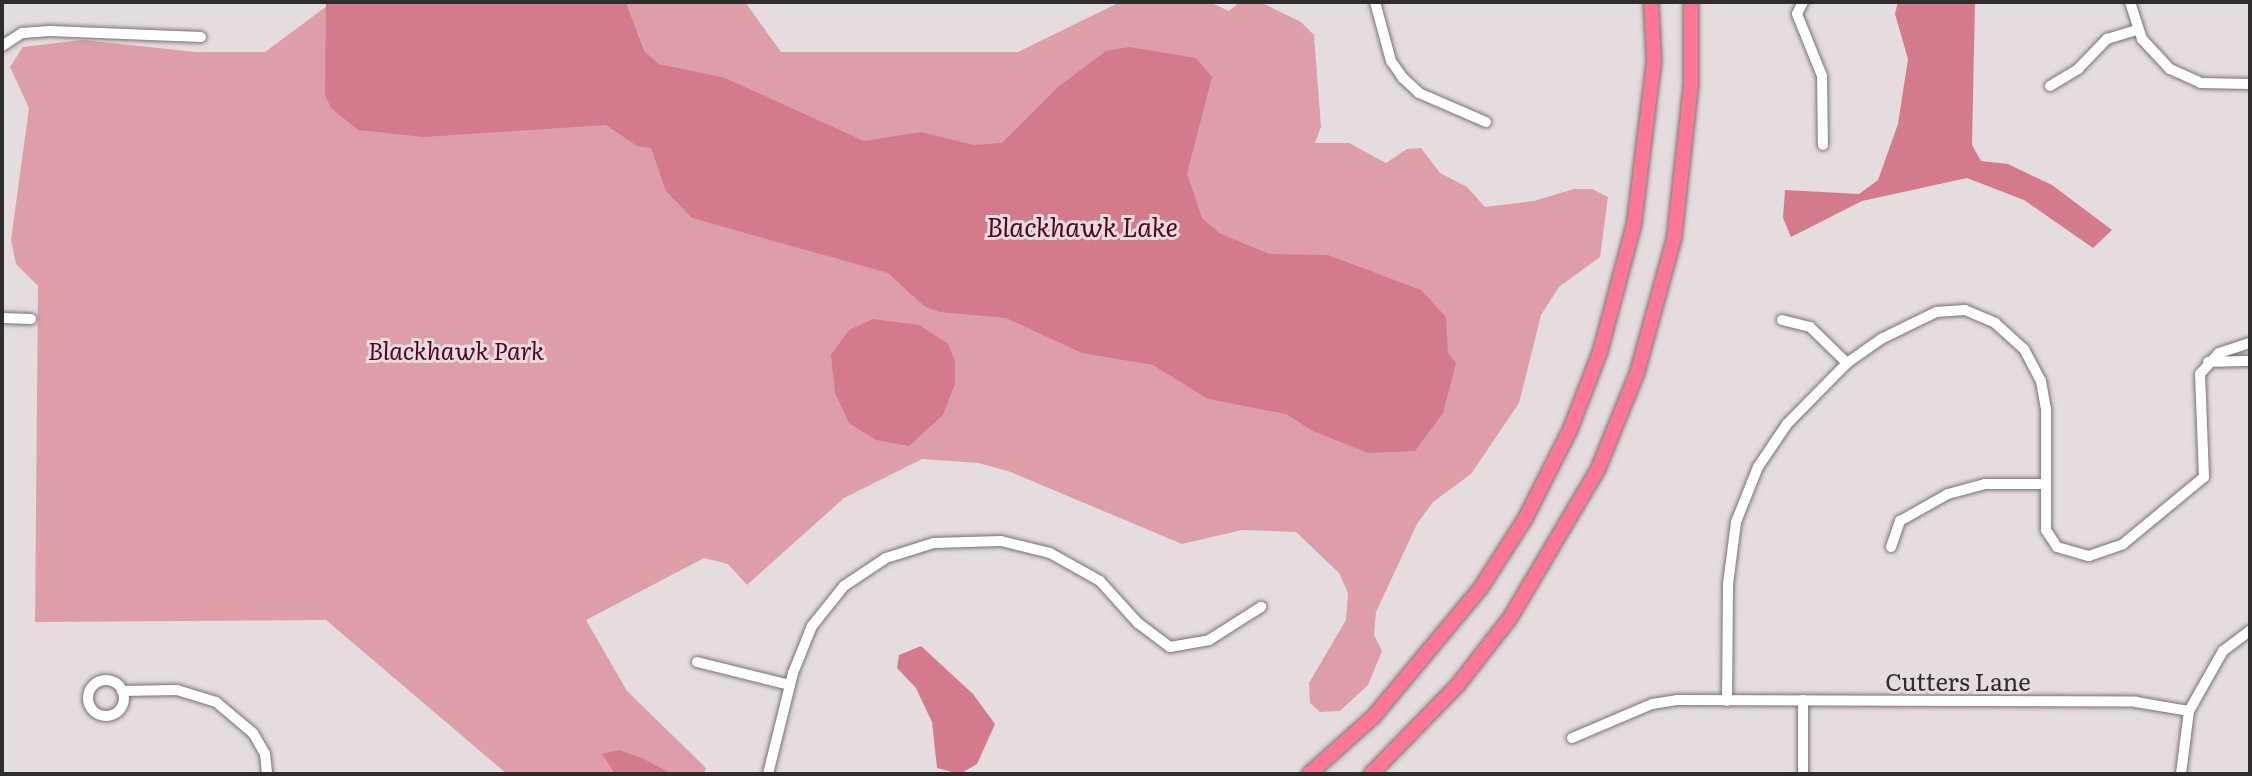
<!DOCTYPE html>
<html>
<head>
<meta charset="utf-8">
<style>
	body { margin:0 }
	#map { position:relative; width:2252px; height:776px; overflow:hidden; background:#e5dcdd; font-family:Literata,serif }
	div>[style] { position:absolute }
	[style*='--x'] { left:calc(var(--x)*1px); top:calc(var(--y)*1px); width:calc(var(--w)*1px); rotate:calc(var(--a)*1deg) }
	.green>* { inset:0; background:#dd9ea9 }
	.water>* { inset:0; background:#d47a8d }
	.roads { filter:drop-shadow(0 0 2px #797273) drop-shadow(0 0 2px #797273) }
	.minor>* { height:10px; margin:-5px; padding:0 5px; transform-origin:5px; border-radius:5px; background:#fff }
	.minor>.ring { margin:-5px; padding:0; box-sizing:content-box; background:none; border:10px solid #fff; border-radius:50% }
	.highway>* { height:14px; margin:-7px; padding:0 7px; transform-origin:7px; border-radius:7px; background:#fd7696 }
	span { translate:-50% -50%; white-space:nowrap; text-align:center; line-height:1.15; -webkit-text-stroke:6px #e5dcdd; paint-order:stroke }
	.park-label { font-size:24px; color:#560322; font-style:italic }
	.street-label { font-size:24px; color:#2f2c2c }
	.water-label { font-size:26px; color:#560221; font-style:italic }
	.frame { position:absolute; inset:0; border:4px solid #2f2c2c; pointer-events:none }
</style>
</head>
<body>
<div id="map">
	<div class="green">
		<i style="clip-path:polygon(626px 2px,745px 2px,781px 52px,1018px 52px,1120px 2px,1209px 2px,1229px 11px,1240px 2px,1260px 2px,1301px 22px,1314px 35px,1321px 127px,1315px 143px,1349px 143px,1386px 163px,1407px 149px,1421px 148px,1440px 173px,1467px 187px,1485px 207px,1534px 201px,1574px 189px,1592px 189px,1608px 197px,1600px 257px,1559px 287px,1541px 315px,1519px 403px,1471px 474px,1433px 502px,1417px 524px,1376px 612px,1374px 635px,1382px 651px,1368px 685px,1340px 711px,1320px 712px,1310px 703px,1309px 683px,1346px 620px,1348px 593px,1339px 573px,1296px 532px,1242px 530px,1182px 544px,1008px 471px,978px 463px,922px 459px,844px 498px,747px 585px,728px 564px,704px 558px,586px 620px,627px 691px,706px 768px,704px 774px,507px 774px,326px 620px,35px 622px,38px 286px,16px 264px,11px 240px,29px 108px,10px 67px,23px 47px,82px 40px,196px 52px,265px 52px,327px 6px,326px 51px,645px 51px)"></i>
	</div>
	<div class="water">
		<i style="clip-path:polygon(326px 2px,626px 2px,645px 52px,659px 64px,725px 78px,864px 141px,921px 132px,974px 145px,1002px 143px,1058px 87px,1106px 51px,1129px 47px,1196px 58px,1212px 77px,1187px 174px,1202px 218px,1219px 233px,1269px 254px,1328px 255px,1421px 290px,1446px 317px,1448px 353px,1456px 363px,1443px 413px,1415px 451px,1368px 453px,1313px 431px,1286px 414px,1208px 399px,1153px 365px,1082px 353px,1006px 318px,939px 312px,924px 306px,888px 273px,692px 218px,666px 191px,651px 148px,637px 146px,606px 125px,423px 137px,358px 130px,331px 108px,325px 95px)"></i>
		<i style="clip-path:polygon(1898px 2px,1975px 2px,1972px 145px,1981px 161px,2008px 164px,2052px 185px,2112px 230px,2093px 248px,2024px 200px,1967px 178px,1862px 201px,1791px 237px,1783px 218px,1785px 190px,1859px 194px,1878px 180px,1898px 124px,1908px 59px,1895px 14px)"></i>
		<i style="clip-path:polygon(873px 319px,919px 325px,948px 344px,955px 361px,955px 384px,943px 415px,909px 446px,876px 440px,849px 423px,835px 393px,831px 355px,849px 330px)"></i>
		<i style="clip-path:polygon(921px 646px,973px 694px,995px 724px,977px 764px,960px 774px,937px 768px,932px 722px,916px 688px,897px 668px,899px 655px)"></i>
		<i style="clip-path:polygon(619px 750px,642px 758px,672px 774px,615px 774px,602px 754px)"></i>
	</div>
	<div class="roads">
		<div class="minor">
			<i style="--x:1375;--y:2;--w:61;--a:74.8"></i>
			<i style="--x:1391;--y:61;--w:21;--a:55"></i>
			<i style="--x:1403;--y:78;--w:22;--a:43"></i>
			<i style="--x:1419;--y:93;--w:73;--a:23.4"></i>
			<i style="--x:1803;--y:2;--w:13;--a:117"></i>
			<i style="--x:1797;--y:14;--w:67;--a:68"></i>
			<i style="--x:1822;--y:76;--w:69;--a:89.2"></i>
			<i style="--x:2130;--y:2;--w:39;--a:72"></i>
			<i style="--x:2142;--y:39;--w:41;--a:47"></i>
			<i style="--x:2170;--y:69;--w:34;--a:24"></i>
			<i style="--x:2201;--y:83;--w:49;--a:1.2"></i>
			<i style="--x:2;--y:46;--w:24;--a:-33"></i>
			<i style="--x:22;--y:33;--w:28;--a:-4"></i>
			<i style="--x:50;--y:31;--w:151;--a:2.3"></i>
			<i style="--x:2050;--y:86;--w:33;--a:-31"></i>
			<i style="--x:2078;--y:69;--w:42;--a:-46"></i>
			<i style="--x:2107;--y:39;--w:31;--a:-17"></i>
			<i style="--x:2;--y:318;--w:29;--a:2"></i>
			<i style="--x:1782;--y:320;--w:29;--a:14"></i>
			<i style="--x:1810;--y:327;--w:52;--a:44.2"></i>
			<i style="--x:2208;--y:362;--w:42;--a:-1.4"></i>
			<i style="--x:1891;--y:547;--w:28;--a:-71"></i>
			<i style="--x:1900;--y:521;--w:55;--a:-29.4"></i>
			<i style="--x:1948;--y:494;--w:38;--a:-15"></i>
			<i style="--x:1985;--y:484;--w:61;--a:0"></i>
			<i style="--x:697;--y:662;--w:96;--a:13.9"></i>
			<i class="ring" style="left:88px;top:680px;width:26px;height:26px"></i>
			<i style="--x:122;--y:691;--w:55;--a:-1"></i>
			<i style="--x:177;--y:690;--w:41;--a:17.1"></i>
			<i style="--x:216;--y:702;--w:48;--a:40"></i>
			<i style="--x:253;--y:733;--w:24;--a:60"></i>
			<i style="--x:265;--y:754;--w:20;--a:84"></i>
			<i style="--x:1803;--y:700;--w:74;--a:90"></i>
			<i style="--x:1727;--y:701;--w:117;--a:-89.5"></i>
			<i style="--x:1728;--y:584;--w:63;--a:-82.6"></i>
			<i style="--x:1736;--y:522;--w:59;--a:-68.2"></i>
			<i style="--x:1758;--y:467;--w:52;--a:-56"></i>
			<i style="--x:1787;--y:424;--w:86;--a:-45.5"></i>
			<i style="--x:1847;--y:363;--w:42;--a:-35.2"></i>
			<i style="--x:1881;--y:339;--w:61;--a:-26.1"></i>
			<i style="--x:1936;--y:312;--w:29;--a:-4"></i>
			<i style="--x:1965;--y:310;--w:33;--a:23"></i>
			<i style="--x:1995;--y:323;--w:39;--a:42"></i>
			<i style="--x:2024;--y:349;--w:36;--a:62"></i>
			<i style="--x:2041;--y:381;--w:28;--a:80"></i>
			<i style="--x:2046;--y:409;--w:121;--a:90"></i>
			<i style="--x:2046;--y:530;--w:20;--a:57"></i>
			<i style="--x:2057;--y:547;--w:33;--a:16"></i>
			<i style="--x:2089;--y:556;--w:36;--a:-19"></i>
			<i style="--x:2123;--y:544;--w:105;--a:-39.6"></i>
			<i style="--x:2204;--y:477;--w:103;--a:-92.2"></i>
			<i style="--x:2200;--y:374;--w:28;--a:-48"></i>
			<i style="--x:2219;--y:353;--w:33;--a:-18"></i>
			<i style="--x:1572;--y:738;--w:87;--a:-23"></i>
			<i style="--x:1652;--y:704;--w:25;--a:-9"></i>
			<i style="--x:1677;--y:700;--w:459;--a:0.2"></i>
			<i style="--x:2136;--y:702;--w:54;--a:9.6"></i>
			<i style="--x:768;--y:774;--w:104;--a:-76.1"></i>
			<i style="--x:793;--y:673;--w:51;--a:-68"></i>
			<i style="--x:812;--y:626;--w:51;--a:-51.3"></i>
			<i style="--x:844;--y:586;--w:50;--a:-33.7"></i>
			<i style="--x:886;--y:558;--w:50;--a:-17.4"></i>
			<i style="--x:934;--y:543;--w:67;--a:-1.7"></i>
			<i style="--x:1001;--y:541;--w:50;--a:13.8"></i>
			<i style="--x:1050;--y:553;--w:57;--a:29.2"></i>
			<i style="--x:1100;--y:581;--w:57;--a:47.9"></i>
			<i style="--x:1138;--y:623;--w:40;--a:37"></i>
			<i style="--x:1170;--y:647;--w:40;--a:-10"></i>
			<i style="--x:1209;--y:640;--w:62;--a:-32.4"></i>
			<i style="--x:2181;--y:774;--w:64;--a:-82.8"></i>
			<i style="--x:2189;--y:711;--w:69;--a:-60.5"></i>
			<i style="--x:2223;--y:651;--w:34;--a:-37"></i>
		</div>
		<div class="highway">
			<i style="--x:1309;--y:774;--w:87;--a:-41.7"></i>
			<i style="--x:1374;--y:716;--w:165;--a:-50.2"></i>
			<i style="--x:1480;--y:589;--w:83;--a:-57.3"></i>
			<i style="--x:1525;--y:519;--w:100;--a:-63.2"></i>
			<i style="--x:1570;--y:430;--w:84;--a:-69"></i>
			<i style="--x:1600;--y:352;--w:132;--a:-75.1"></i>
			<i style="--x:1634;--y:224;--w:165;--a:-83"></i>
			<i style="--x:1654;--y:60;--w:58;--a:-93"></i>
			<i style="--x:1371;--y:774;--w:123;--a:-45.7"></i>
			<i style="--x:1457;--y:686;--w:86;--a:-52.1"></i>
			<i style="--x:1510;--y:618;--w:173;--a:-59.4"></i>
			<i style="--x:1598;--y:469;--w:104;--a:-67.9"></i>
			<i style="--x:1637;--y:373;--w:139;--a:-74.6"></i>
			<i style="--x:1674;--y:239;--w:155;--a:-83.7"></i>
			<i style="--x:1691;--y:85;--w:83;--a:-90"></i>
		</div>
	</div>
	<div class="park-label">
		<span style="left:456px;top:350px">Blackhawk Park</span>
	</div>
	<div class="street-label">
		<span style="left:1958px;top:681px">Cutters Lane</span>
	</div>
	<div class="water-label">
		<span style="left:1082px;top:226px">Blackhawk Lake</span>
	</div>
	<div class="frame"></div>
</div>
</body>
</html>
